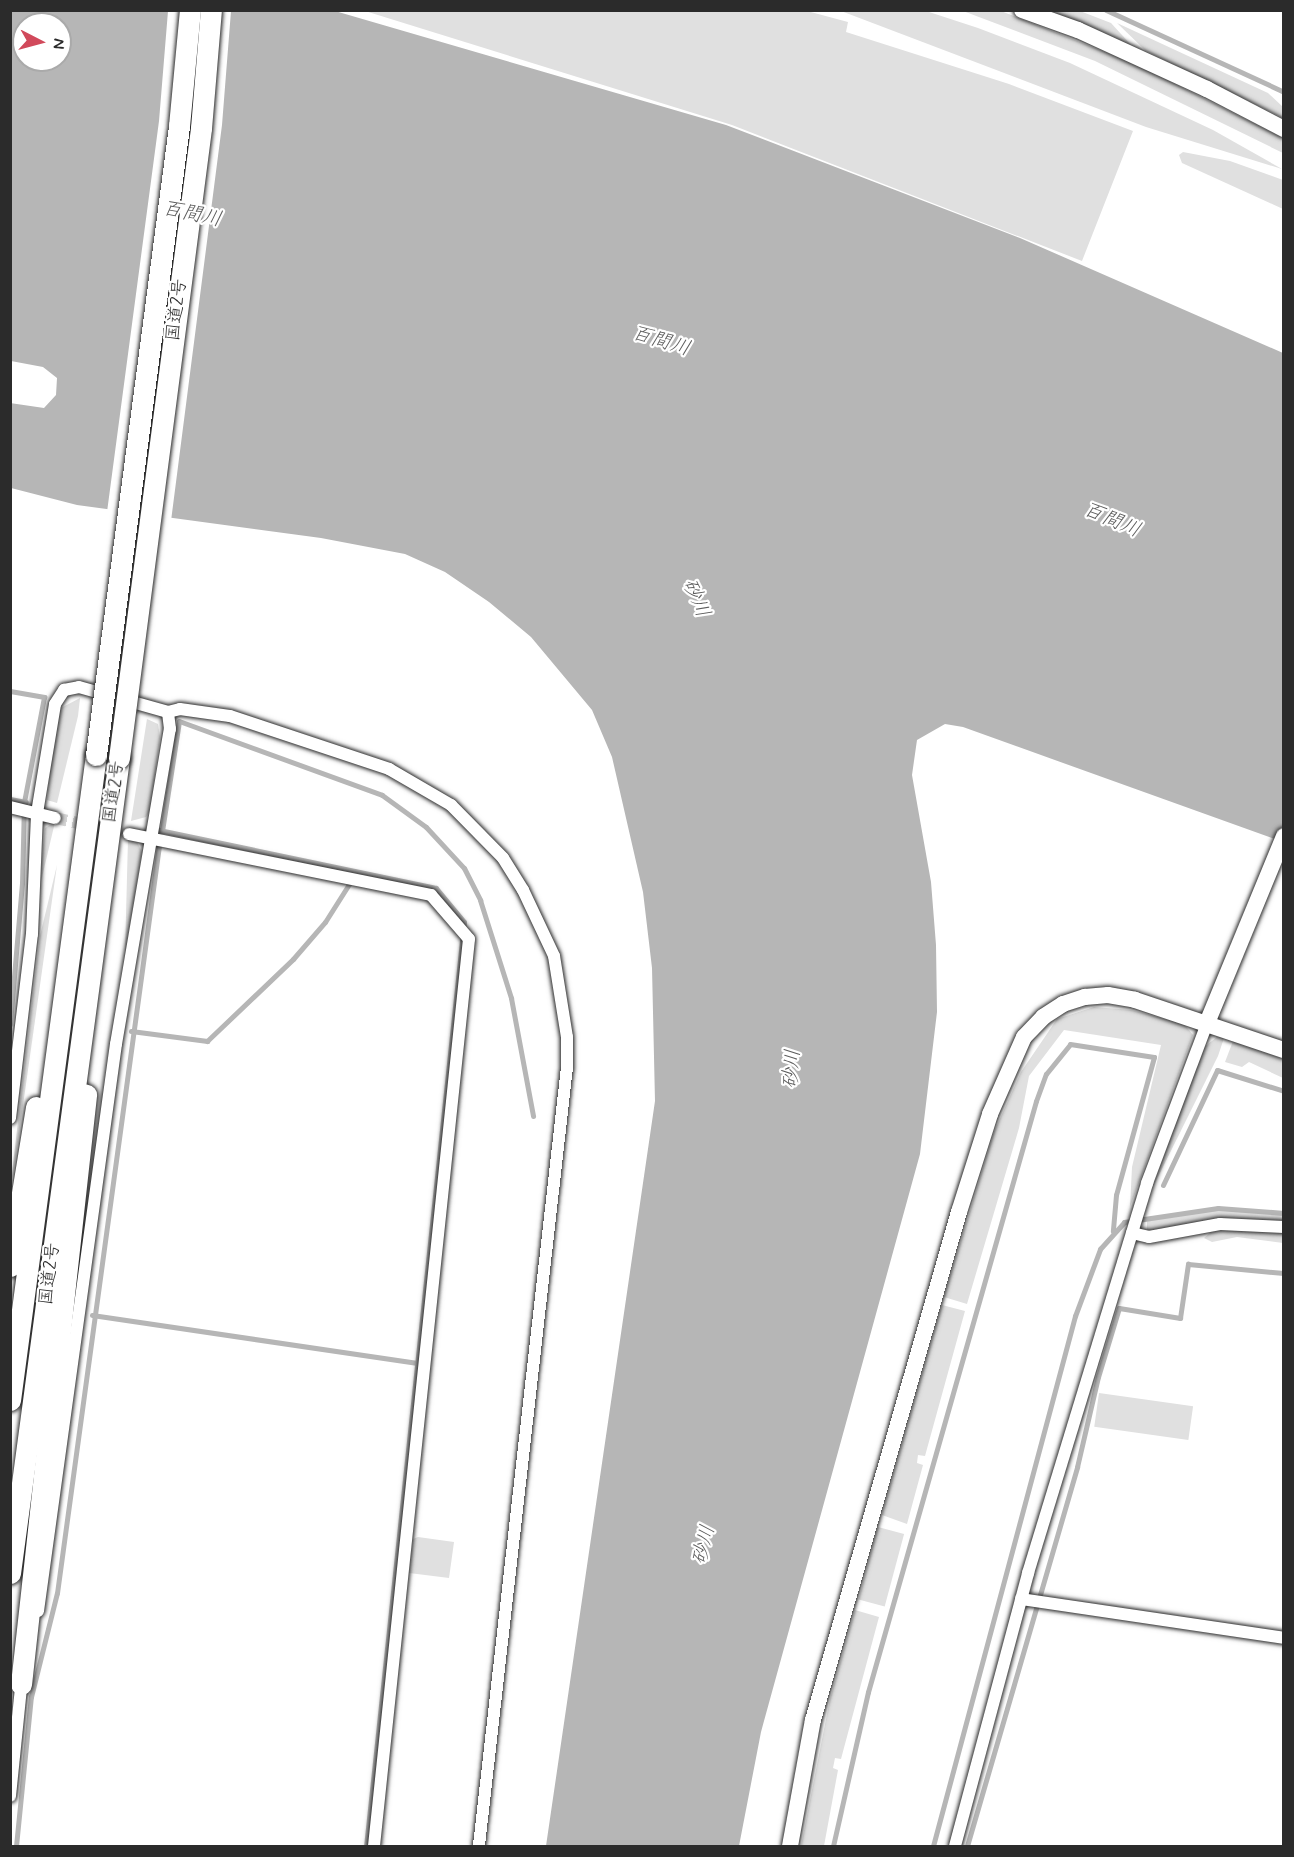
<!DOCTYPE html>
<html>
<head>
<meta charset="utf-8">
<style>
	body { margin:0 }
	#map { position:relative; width:1294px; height:1857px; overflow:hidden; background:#fff; font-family:Mynerve,"Klee One",sans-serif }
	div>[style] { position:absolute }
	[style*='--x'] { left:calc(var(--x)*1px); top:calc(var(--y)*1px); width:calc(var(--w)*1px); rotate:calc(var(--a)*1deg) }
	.green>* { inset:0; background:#e0e0e0; transform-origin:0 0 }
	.water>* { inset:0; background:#b6b6b6 }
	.pier>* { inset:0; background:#fff }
	.stream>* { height:5px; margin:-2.5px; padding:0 2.5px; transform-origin:2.5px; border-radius:2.5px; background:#b6b6b6 }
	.minor-tunnel>* { height:12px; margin-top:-6px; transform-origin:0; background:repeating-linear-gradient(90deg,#d5d5d5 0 12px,transparent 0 18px) }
	.roads { filter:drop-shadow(0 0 2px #2b2b2b) drop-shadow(0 0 2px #2b2b2b) }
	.minor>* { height:12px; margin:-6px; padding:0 6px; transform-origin:6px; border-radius:6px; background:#fff }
	.tertiary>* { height:16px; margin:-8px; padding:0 8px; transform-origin:8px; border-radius:8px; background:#fff }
	.trunk>* { height:21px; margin:-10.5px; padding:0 10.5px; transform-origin:10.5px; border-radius:10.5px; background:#fff }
	.bridges { filter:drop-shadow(0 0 2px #2b2b2b) drop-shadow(0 0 2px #2b2b2b) }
	.trunk-bridge>* { height:21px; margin:-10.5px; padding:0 10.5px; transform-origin:10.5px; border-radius:10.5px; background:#fff }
	span { translate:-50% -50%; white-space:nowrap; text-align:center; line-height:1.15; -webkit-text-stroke:4.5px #fff; paint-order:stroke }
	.street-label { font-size:18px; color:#2b2b2b }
	.water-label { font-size:20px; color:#5c5c5c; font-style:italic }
	.frame { position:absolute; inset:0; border:12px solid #2b2b2b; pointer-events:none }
	.north { position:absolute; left:12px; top:12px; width:60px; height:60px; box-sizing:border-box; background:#fff; border:2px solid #aaa; border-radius:50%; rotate:96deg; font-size:16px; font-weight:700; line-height:24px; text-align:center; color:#2b2b2b }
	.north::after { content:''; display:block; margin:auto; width:21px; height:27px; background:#d1495b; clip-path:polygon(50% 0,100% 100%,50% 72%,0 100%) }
</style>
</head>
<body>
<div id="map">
	<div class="green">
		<i style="clip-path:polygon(365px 11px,807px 11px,848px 22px,846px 32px,1009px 84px,1133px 131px,1082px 261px,732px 125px)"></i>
		<i style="clip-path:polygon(841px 11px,926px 11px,978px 28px,1070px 63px,1213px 130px,1282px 169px,1146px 127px)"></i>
		<i style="clip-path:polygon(963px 11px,1001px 11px,1133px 63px,1283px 138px,1283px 153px,1095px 61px)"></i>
		<i style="clip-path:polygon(1046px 11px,1080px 11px,1111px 23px,1132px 46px)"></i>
		<i style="clip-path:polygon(1117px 23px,1268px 93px,1283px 107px,1283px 118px,1146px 51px)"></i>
		<i style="clip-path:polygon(1183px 152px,1230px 161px,1283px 180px,1283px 209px,1182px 163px,1179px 155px)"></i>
		<i style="clip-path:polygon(80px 698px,78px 716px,57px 803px,47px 800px,56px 720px,61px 708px)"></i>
		<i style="clip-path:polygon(147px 719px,158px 724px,160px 737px,150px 811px,146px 817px,131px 821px)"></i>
		<i style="clip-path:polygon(55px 822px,39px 890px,45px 828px)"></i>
		<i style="clip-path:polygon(128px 839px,137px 842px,142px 852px,125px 954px)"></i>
		<i style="clip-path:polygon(57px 865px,13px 1176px,11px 1181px,40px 936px)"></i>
		<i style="clip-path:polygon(1094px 1007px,1131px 1010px,1184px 1024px,1193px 1035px,1130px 1207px,1132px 1167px,1161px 1045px,1064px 1030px,1029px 1076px,1019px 1128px,967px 1304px,944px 1297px,994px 1132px,1021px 1072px,1057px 1019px)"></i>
		<i style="clip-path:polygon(1217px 1037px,1224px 1038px,1218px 1056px,1152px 1189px,1203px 1048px)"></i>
		<i style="clip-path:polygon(1233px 1041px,1283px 1059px,1283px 1078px,1249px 1062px,1242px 1067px,1225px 1062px)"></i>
		<i style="clip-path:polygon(1217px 1210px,1283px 1214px,1283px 1223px,1150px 1234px,1147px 1230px,1147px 1220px)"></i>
		<i style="clip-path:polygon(1214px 1229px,1283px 1232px,1283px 1243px,1237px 1237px,1212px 1242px,1204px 1238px)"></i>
		<i style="clip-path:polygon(942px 1305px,965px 1311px,925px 1456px,918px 1455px,917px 1463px,923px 1465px,907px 1524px,882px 1515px)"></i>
		<i style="left:1099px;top:1393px;width:95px;height:34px;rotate:8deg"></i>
		<i style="left:878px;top:1527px;width:27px;height:75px;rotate:15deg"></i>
		<i style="clip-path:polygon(418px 1537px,454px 1542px,449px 1578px,409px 1573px,413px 1539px)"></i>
		<i style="clip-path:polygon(855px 1610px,879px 1617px,841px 1759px,835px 1758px,833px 1768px,838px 1770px,824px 1846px,801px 1846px,830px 1699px)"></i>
	</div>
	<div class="water">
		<i style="clip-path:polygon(evenodd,11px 10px,335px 11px,726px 125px,1020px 238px,1283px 353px,1283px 842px,963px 727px,945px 724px,917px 740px,912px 775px,931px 882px,936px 945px,937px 1012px,920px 1154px,761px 1732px,739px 1846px,546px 1846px,655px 1101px,652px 968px,643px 892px,612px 757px,592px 710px,531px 637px,489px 602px,445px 572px,405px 554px,321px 538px,77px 505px,11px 488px,10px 403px,44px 408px,56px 395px,57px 378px,43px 367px,11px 361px,11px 10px,24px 24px,60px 24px,60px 60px,24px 60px,24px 24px)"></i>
	</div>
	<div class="pier">
		<i style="clip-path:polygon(168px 11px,231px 11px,222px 125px,171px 521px,107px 512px,159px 121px)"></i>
	</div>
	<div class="stream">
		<i style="--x:1106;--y:10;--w:196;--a:24.7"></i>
		<i style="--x:10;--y:691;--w:35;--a:10"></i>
		<i style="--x:44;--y:697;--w:107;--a:100.8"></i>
		<i style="--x:24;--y:802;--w:81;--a:91.4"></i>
		<i style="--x:22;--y:883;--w:142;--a:94.9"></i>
		<i style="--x:10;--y:799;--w:16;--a:11"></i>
		<i style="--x:159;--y:830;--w:283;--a:11.8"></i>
		<i style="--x:436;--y:888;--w:44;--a:50.5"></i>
		<i style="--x:464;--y:922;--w:929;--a:96.05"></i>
		<i style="--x:162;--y:831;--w:111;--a:-81.2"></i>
		<i style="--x:179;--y:721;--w:216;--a:20"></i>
		<i style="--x:382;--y:795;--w:54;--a:36"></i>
		<i style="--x:426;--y:827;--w:56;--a:47.2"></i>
		<i style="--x:464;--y:868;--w:36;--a:63"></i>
		<i style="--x:480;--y:900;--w:103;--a:72.4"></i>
		<i style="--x:511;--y:998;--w:120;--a:79.4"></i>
		<i style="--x:131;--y:1031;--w:77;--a:7.5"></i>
		<i style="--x:207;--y:1041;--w:119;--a:-43.6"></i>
		<i style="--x:293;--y:959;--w:49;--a:-49.1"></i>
		<i style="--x:325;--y:922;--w:45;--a:-57.7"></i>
		<i style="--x:1163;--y:1185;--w:127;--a:-64.8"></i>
		<i style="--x:1217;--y:1070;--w:70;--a:17.4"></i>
		<i style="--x:92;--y:1315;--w:329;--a:8.4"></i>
		<i style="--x:16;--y:1846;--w:150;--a:-84.3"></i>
		<i style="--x:31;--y:1697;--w:107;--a:-76"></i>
		<i style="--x:57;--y:1593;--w:755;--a:-82.23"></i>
		<i style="--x:833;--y:1846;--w:158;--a:-77.2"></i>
		<i style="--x:868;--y:1692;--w:614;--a:-74.13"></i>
		<i style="--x:1036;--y:1101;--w:29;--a:-70"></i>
		<i style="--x:1046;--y:1074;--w:38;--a:-51"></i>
		<i style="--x:1070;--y:1044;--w:85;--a:8.8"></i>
		<i style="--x:1154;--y:1057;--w:143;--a:105.4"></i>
		<i style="--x:1116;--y:1195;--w:36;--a:95"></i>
		<i style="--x:933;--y:1846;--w:549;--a:-75"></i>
		<i style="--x:1075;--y:1316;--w:72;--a:-69.5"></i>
		<i style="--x:1100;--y:1249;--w:36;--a:-48"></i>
		<i style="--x:1124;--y:1222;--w:95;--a:-8.5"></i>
		<i style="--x:1218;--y:1208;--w:66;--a:4.3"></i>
		<i style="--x:967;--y:1846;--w:395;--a:-73.8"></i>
		<i style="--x:1077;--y:1467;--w:92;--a:-76.9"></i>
		<i style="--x:1098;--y:1377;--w:72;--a:-73.1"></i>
		<i style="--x:1119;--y:1308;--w:62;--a:9.3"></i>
		<i style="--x:1180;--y:1318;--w:55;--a:-81.6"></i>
		<i style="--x:1188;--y:1264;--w:96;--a:5.4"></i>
	</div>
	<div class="minor-tunnel">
		<i style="--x:55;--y:818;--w:76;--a:12.2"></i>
	</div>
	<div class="roads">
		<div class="minor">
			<i style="--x:10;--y:807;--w:46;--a:13.7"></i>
			<i style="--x:129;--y:834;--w:308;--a:11.4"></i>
			<i style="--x:431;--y:895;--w:58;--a:49.2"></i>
			<i style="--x:469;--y:939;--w:912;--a:95.98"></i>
			<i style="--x:10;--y:1118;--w:185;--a:-83.2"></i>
			<i style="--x:32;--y:934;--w:121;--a:-87.6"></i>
			<i style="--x:37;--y:813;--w:110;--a:-80.6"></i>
			<i style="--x:55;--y:704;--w:17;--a:-57"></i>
			<i style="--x:64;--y:690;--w:15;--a:-11"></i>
			<i style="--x:79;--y:687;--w:92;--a:15.7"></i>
			<i style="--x:168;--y:712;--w:12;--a:-14"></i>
			<i style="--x:180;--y:709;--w:50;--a:8"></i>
			<i style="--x:230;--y:716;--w:168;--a:18.4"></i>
			<i style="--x:389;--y:769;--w:72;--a:30.1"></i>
			<i style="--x:451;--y:805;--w:74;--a:45.5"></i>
			<i style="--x:503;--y:858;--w:38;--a:58"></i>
			<i style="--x:523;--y:890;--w:73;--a:64.8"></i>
			<i style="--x:554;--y:956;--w:82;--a:80.9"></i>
			<i style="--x:567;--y:1037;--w:30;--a:90"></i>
			<i style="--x:567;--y:1067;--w:784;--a:96.45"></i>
			<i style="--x:1132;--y:1233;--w:17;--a:13"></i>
			<i style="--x:1149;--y:1237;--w:72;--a:-10.4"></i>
			<i style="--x:1220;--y:1224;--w:64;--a:2.7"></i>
			<i style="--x:1021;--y:1599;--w:266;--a:8.4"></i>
			<i style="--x:38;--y:1611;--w:572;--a:-82.17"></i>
			<i style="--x:116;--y:1044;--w:320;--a:-80.3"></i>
			<i style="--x:170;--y:729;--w:17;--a:-97"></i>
			<i style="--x:10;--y:1796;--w:119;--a:-84.2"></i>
			<i style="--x:955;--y:1846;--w:283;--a:-75"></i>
			<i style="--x:1028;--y:1573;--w:408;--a:-73"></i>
			<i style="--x:1147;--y:1183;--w:171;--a:-69.4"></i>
		</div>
		<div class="tertiary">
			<i style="--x:1022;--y:10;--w:59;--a:19.7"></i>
			<i style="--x:1078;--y:30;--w:142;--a:24.6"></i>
			<i style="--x:1207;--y:89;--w:87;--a:27.5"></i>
			<i style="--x:1207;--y:1023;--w:202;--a:-67.6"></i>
			<i style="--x:790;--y:1846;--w:128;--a:-79.7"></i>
			<i style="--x:813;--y:1720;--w:529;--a:-73.97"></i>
			<i style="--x:959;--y:1212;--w:103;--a:-72.4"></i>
			<i style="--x:990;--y:1114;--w:84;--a:-66.2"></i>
			<i style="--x:1024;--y:1037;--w:28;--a:-46"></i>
			<i style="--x:1043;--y:1017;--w:24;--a:-33"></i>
			<i style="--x:1063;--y:1004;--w:23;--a:-18"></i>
			<i style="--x:1085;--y:997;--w:23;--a:-5"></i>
			<i style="--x:1108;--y:995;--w:27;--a:10"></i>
			<i style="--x:1135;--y:1000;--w:157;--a:18.6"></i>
		</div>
		<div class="trunk">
			<i style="--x:10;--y:1266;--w:161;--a:-80.7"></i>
			<i style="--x:10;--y:1400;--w:651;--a:-82.41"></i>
			<i style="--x:10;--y:1573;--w:822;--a:-82.38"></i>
			<i style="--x:21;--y:1684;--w:593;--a:-83.7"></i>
		</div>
	</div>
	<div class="bridges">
		<div class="trunk-bridge">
			<i style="--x:96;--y:755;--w:634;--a:-82.48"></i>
			<i style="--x:179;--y:126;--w:117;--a:-84.6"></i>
			<i style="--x:119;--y:758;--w:635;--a:-82.58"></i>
			<i style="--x:201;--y:128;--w:118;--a:-85.2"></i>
		</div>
	</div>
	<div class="street-label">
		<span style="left:177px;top:310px;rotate:-83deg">国道2号</span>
		<span style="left:114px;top:792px;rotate:-82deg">国道2号</span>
		<span style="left:50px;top:1274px;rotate:-83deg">国道2号</span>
	</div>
	<div class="water-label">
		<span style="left:192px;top:214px;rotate:12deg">百間川</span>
		<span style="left:661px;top:341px;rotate:17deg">百間川</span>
		<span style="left:1112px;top:520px;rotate:23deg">百間川</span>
		<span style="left:696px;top:598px;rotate:67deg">砂川</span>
		<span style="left:792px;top:1069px;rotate:-86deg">砂川</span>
		<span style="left:704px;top:1545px;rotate:-76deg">砂川</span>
	</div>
	<div class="frame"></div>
	<div class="north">N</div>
</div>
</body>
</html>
